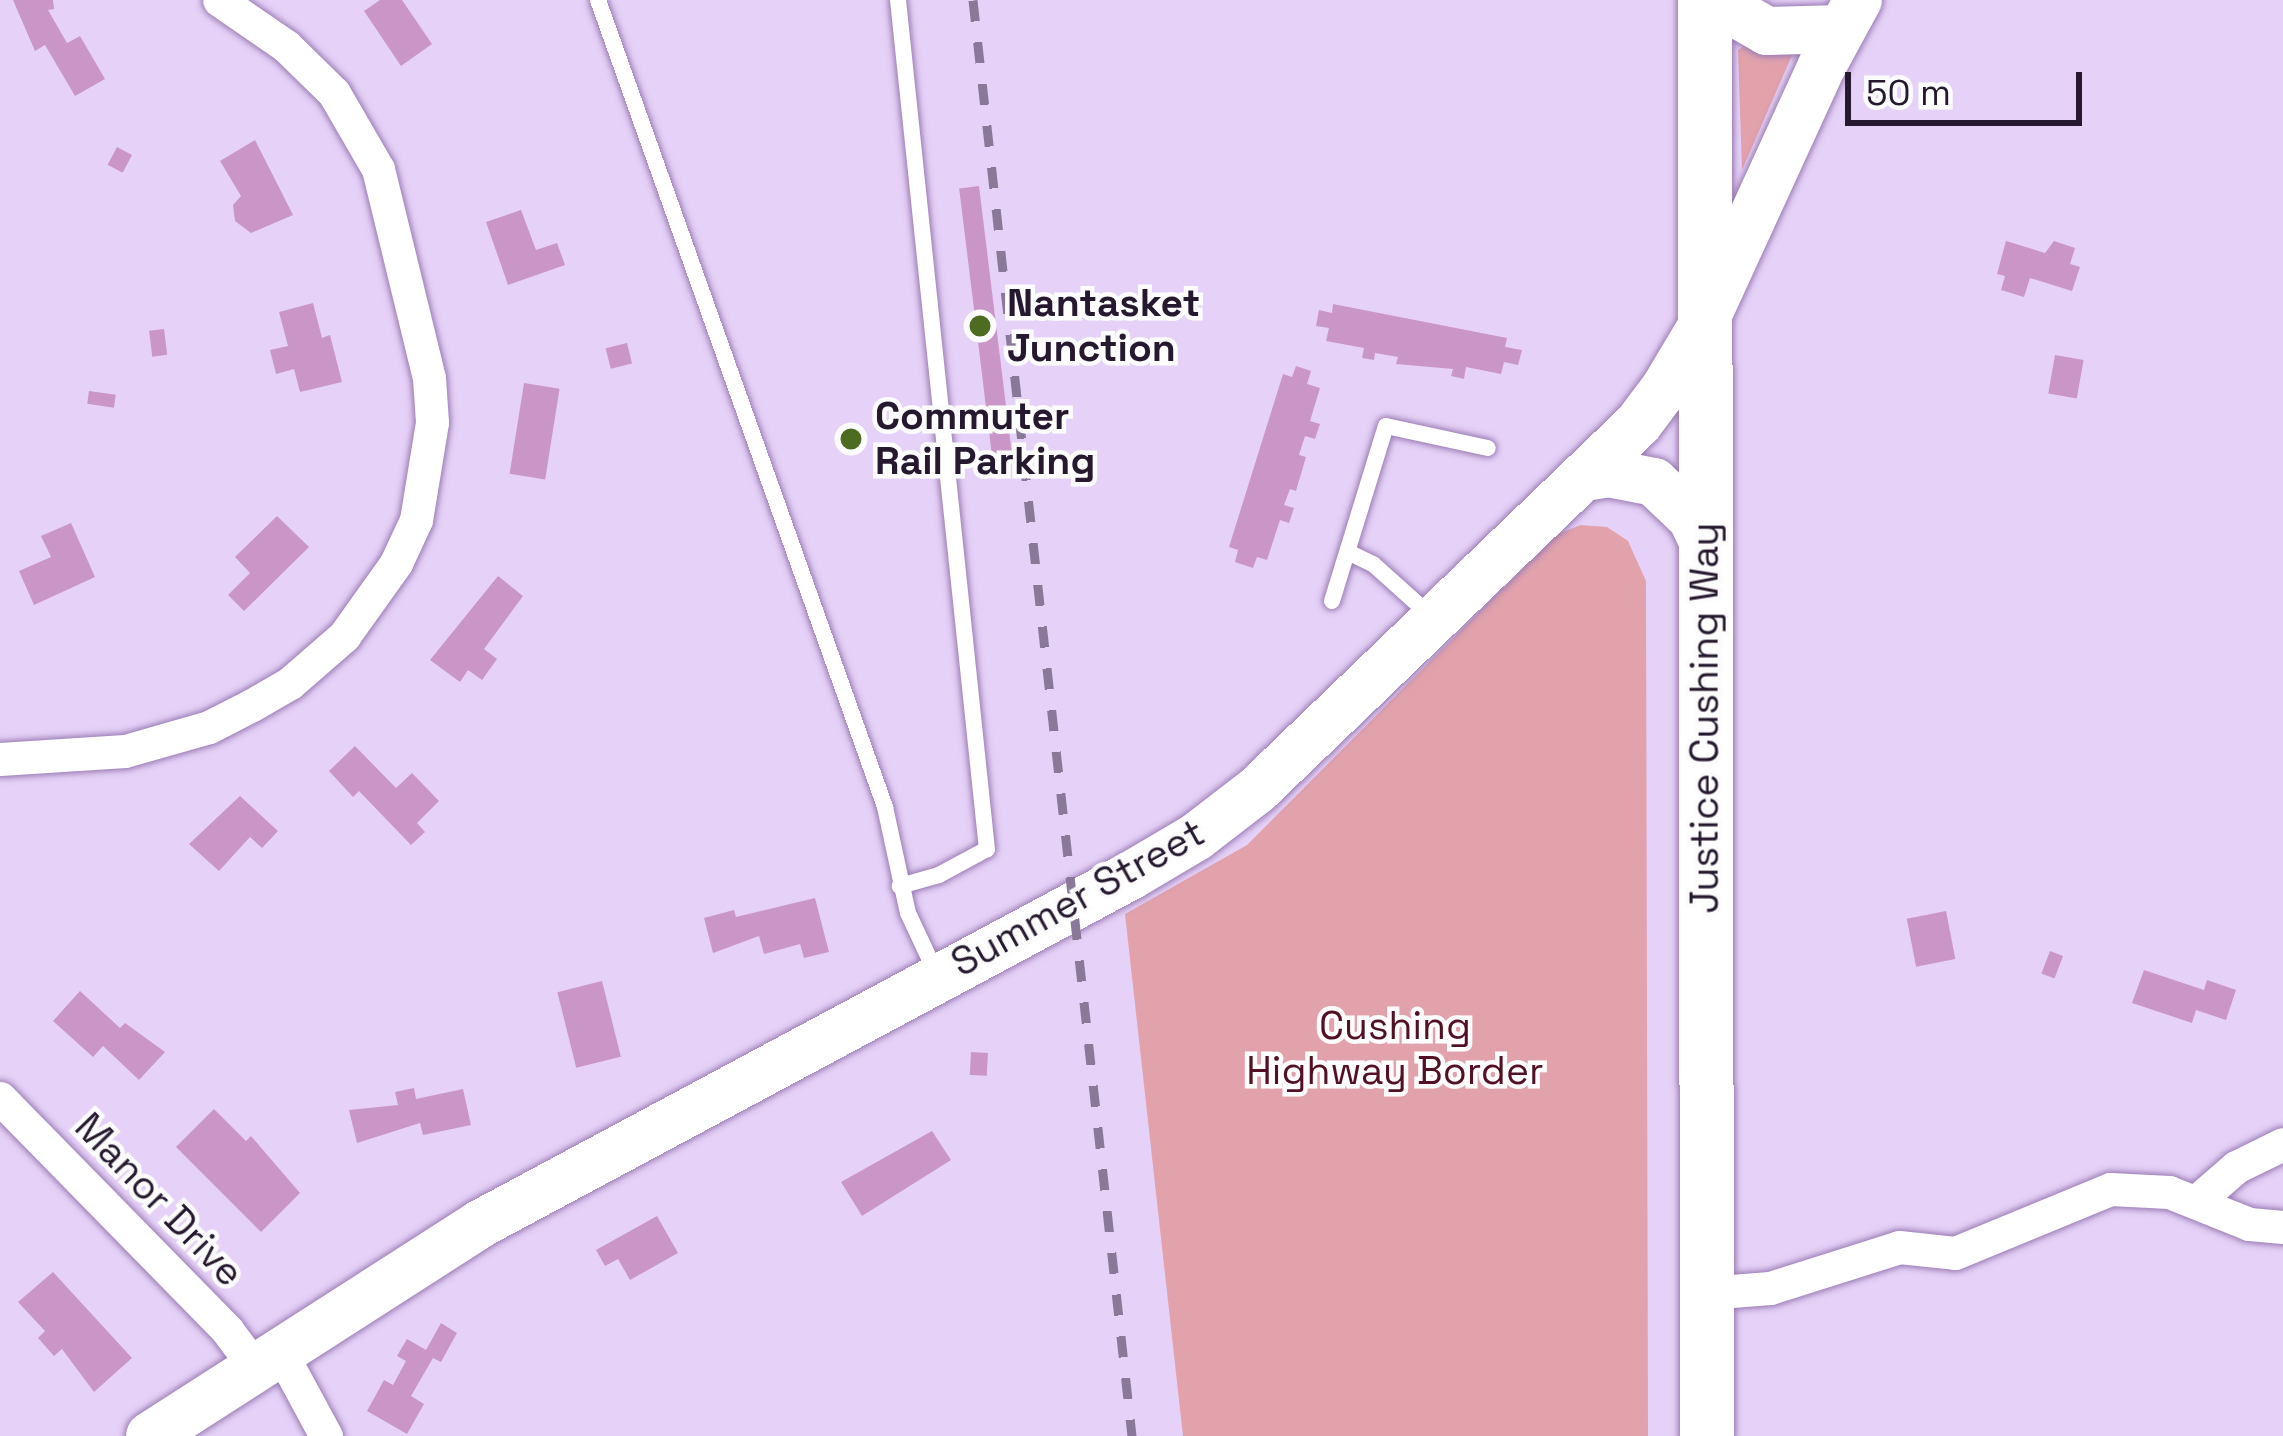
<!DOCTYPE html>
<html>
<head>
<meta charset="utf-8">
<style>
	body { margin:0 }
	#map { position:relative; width:2283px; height:1436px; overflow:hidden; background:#e6d2f8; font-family:"Space Grotesk",sans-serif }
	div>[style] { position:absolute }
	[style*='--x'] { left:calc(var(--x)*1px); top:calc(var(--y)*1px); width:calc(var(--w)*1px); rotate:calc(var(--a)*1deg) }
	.green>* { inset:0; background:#e2a2ac }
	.building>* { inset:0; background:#ca96c7; transform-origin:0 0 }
	.roads { filter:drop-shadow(0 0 3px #9b7cb5) drop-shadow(0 0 3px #9b7cb5) }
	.lane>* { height:16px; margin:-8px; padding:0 8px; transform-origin:8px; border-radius:8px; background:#fff }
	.street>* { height:33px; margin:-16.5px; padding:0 16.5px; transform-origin:16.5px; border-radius:16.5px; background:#fff }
	.secondary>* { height:48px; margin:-24px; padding:0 24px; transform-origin:24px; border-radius:24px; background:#fff }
	.primary>* { height:54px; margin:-27px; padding:0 27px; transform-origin:27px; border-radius:27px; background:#fff }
	.rail>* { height:9px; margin-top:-4.5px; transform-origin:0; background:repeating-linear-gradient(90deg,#897897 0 21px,transparent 0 42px) }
	.dots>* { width:33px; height:33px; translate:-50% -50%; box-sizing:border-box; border:6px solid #fcfcfc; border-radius:50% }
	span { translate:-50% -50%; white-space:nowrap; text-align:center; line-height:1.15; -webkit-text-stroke:9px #fcfcfc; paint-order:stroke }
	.poi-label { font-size:39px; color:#25182f; font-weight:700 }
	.left { translate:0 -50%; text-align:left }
	.street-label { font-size:39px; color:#25182f }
	.park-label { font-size:39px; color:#530f23 }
	.scale { position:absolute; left:1845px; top:72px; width:237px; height:54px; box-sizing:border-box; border:6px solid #25182f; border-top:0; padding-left:15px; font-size:36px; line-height:42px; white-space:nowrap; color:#25182f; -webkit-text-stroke:9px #fcfcfc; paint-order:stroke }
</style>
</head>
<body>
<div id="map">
	<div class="green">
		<i style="clip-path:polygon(1745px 45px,1794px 51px,1742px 170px,1738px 50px)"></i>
		<i style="clip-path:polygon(1581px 525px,1607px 527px,1628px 541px,1646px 581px,1648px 1436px,1183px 1436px,1125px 914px,1247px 845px,1557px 534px)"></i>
	</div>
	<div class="building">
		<i style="clip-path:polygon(13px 0,53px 0,54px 9px,48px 10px,67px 43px,80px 36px,105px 79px,75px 96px,45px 45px,35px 51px)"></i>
		<i style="clip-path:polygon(380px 0,402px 0,432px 44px,401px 66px,364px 11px)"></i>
		<i style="clip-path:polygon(255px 140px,293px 215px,251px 233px,235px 221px,233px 205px,241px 196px,220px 161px)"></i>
		<i style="left:117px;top:147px;width:17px;height:20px;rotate:28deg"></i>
		<i style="left:979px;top:186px;width:279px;height:20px;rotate:83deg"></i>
		<i style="clip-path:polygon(521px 210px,536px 250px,557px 243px,565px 265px,508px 285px,486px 222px)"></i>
		<i style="clip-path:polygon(2006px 241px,2045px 253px,2054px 241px,2075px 248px,2070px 264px,2080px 267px,2072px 291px,2030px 278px,2024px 297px,2001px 290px,2005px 276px,1997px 274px)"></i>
		<i style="clip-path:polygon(313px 303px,322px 338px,330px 335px,342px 382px,300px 392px,294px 369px,276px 374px,270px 350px,288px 346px,279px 312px)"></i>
		<i style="clip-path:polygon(1333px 304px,1507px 338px,1505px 347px,1522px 350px,1518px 365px,1504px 362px,1501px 374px,1466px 367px,1464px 379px,1451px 376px,1453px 369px,1396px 364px,1398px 357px,1375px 353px,1374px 360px,1362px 358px,1364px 348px,1326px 341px,1329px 328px,1316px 326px,1319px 310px,1332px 313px)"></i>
		<i style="left:164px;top:329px;width:26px;height:15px;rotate:83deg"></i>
		<i style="left:627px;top:343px;width:21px;height:22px;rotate:76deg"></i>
		<i style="left:2055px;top:355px;width:29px;height:39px;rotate:10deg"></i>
		<i style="clip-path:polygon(1296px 366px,1311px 371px,1307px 384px,1320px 388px,1310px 421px,1320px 424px,1315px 439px,1305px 436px,1299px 455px,1306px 457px,1296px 491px,1290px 489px,1284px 505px,1294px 508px,1289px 523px,1280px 520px,1267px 560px,1257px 557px,1253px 568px,1235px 562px,1238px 550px,1229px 547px,1283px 374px,1292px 377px)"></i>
		<i style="left:524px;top:383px;width:36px;height:92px;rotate:9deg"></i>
		<i style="left:89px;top:391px;width:27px;height:13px;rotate:8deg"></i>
		<i style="clip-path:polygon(277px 516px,309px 547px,244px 611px,228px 595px,250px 573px,235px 557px)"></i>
		<i style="clip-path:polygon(71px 523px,95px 577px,34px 605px,19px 571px,51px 557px,41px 536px)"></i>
		<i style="clip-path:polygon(498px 576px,523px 596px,484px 649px,497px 659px,482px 680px,468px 670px,460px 682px,430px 660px)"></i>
		<i style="clip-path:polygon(355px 746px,396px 788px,412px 773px,439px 801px,417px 823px,425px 832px,411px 845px,359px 791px,353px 797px,329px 771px)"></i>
		<i style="clip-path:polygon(240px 796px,278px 831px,262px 848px,250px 837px,219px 871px,189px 844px)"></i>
		<i style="clip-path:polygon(815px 898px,829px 952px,804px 958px,800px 944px,764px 954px,759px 936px,713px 953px,704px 918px,734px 910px,736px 917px)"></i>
		<i style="left:1946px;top:911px;width:49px;height:40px;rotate:79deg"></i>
		<i style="left:2050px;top:951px;width:14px;height:24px;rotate:21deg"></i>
		<i style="clip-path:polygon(2144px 970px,2204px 990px,2207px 980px,2236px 990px,2226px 1020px,2196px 1010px,2192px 1023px,2132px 1003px)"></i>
		<i style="left:602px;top:981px;width:78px;height:46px;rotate:76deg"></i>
		<i style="clip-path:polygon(80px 991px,120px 1028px,125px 1023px,165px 1052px,139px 1080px,103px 1046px,93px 1057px,53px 1021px)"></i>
		<i style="left:971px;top:1052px;width:17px;height:23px;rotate:3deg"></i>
		<i style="clip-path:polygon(414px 1088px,416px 1099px,463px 1089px,471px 1125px,423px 1135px,420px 1123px,357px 1143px,349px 1110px,398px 1105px,395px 1092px)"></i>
		<i style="clip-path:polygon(214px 1109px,246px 1141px,251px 1136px,300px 1193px,261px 1232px,176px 1147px)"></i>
		<i style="clip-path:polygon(932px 1131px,951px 1160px,862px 1216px,841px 1182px)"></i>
		<i style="clip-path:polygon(657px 1216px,678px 1253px,630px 1280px,618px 1259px,605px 1266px,596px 1250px)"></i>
		<i style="clip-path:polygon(53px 1272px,132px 1358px,94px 1392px,62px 1349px,54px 1356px,38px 1338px,45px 1331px,18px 1302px)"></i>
		<i style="clip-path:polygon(441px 1323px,457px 1333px,441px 1362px,433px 1358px,411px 1396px,424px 1404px,407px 1434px,367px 1411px,384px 1380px,393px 1385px,406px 1361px,397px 1356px,407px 1339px,426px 1350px)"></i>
	</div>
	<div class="roads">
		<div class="lane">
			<i style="--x:598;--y:0;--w:857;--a:70.42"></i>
			<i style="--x:885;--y:807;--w:108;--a:77.8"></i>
			<i style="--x:908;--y:913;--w:68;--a:64.9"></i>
			<i style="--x:898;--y:0;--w:854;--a:84.02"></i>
			<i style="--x:987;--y:849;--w:55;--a:151.6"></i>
			<i style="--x:939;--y:875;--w:41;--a:164.2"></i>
			<i style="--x:1348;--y:552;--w:28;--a:26"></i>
			<i style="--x:1373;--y:564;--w:79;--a:41.9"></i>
			<i style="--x:1332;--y:601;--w:183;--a:-72.9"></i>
			<i style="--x:1386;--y:426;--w:104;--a:12.2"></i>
		</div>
		<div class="street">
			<i style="--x:0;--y:759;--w:125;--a:-3.7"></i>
			<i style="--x:125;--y:751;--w:87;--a:-15.9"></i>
			<i style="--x:209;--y:727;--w:48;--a:-27.1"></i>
			<i style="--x:252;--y:705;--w:44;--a:-30.1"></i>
			<i style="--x:290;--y:683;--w:72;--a:-41"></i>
			<i style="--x:344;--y:636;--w:90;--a:-54.5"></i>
			<i style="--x:396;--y:563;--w:47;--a:-65.1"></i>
			<i style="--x:416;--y:520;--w:99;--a:-80.7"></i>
			<i style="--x:432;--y:422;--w:44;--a:-93.9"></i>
			<i style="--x:429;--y:378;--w:215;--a:-103.7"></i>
			<i style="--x:378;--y:169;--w:88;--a:-120.1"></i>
			<i style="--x:334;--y:93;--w:67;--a:-135.6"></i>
			<i style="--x:286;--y:46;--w:81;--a:-145.5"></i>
			<i style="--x:0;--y:1098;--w:325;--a:45.6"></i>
			<i style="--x:227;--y:1330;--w:45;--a:53.1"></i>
			<i style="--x:2198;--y:1200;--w:50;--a:-41"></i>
			<i style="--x:2236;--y:1167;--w:52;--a:-26.1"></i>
			<i style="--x:1706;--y:1293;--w:64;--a:-4.5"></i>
			<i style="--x:1770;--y:1288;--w:135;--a:-17.6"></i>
			<i style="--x:1899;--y:1247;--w:56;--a:6.1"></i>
			<i style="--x:1955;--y:1253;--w:168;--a:-22.4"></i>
			<i style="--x:2110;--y:1189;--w:59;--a:2.9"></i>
			<i style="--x:2169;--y:1192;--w:86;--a:21.8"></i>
			<i style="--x:2249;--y:1224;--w:34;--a:5"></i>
			<i style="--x:279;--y:1349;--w:99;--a:61.6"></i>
		</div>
		<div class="secondary">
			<i style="--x:1713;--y:0;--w:62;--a:29.9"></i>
			<i style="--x:1767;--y:31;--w:74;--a:-1.5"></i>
			<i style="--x:1584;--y:477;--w:24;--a:-9"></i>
			<i style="--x:1608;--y:473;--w:47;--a:11.1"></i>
			<i style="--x:1654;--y:482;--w:52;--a:43.5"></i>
			<i style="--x:1692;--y:518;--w:31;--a:65"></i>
			<i style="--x:150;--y:1436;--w:392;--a:-32.7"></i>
			<i style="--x:480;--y:1224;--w:737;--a:-28.16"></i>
			<i style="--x:1130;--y:876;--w:77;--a:-30.6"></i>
			<i style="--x:1196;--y:837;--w:77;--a:-37.6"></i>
			<i style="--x:1257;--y:790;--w:528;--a:-43.85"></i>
			<i style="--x:1638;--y:424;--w:45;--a:-53.1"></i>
			<i style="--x:1665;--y:388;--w:78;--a:-59.2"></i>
			<i style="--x:1705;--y:321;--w:281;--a:-65.4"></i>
			<i style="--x:1822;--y:66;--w:75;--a:-61.4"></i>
		</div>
		<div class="primary">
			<i style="--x:1705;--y:0;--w:1436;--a:89.92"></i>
		</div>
	</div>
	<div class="rail">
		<i style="--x:973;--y:0;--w:1445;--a:83.68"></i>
	</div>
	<div class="dots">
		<i style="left:980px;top:326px;background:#4e6c21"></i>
		<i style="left:851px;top:439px;background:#4e6c21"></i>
	</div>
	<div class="poi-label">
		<span class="left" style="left:1007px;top:326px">Nantasket<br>Junction</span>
		<span class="left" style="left:875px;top:439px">Commuter<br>Rail Parking</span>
	</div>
	<div class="street-label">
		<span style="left:1705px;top:718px;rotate:-90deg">Justice Cushing Way</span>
		<span style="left:1078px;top:898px;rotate:-29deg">Summer Street</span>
		<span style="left:159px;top:1200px;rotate:46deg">Manor Drive</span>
	</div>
	<div class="park-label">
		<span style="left:1395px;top:1049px">Cushing<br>Highway Border</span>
	</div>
	<div class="scale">50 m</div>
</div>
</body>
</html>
